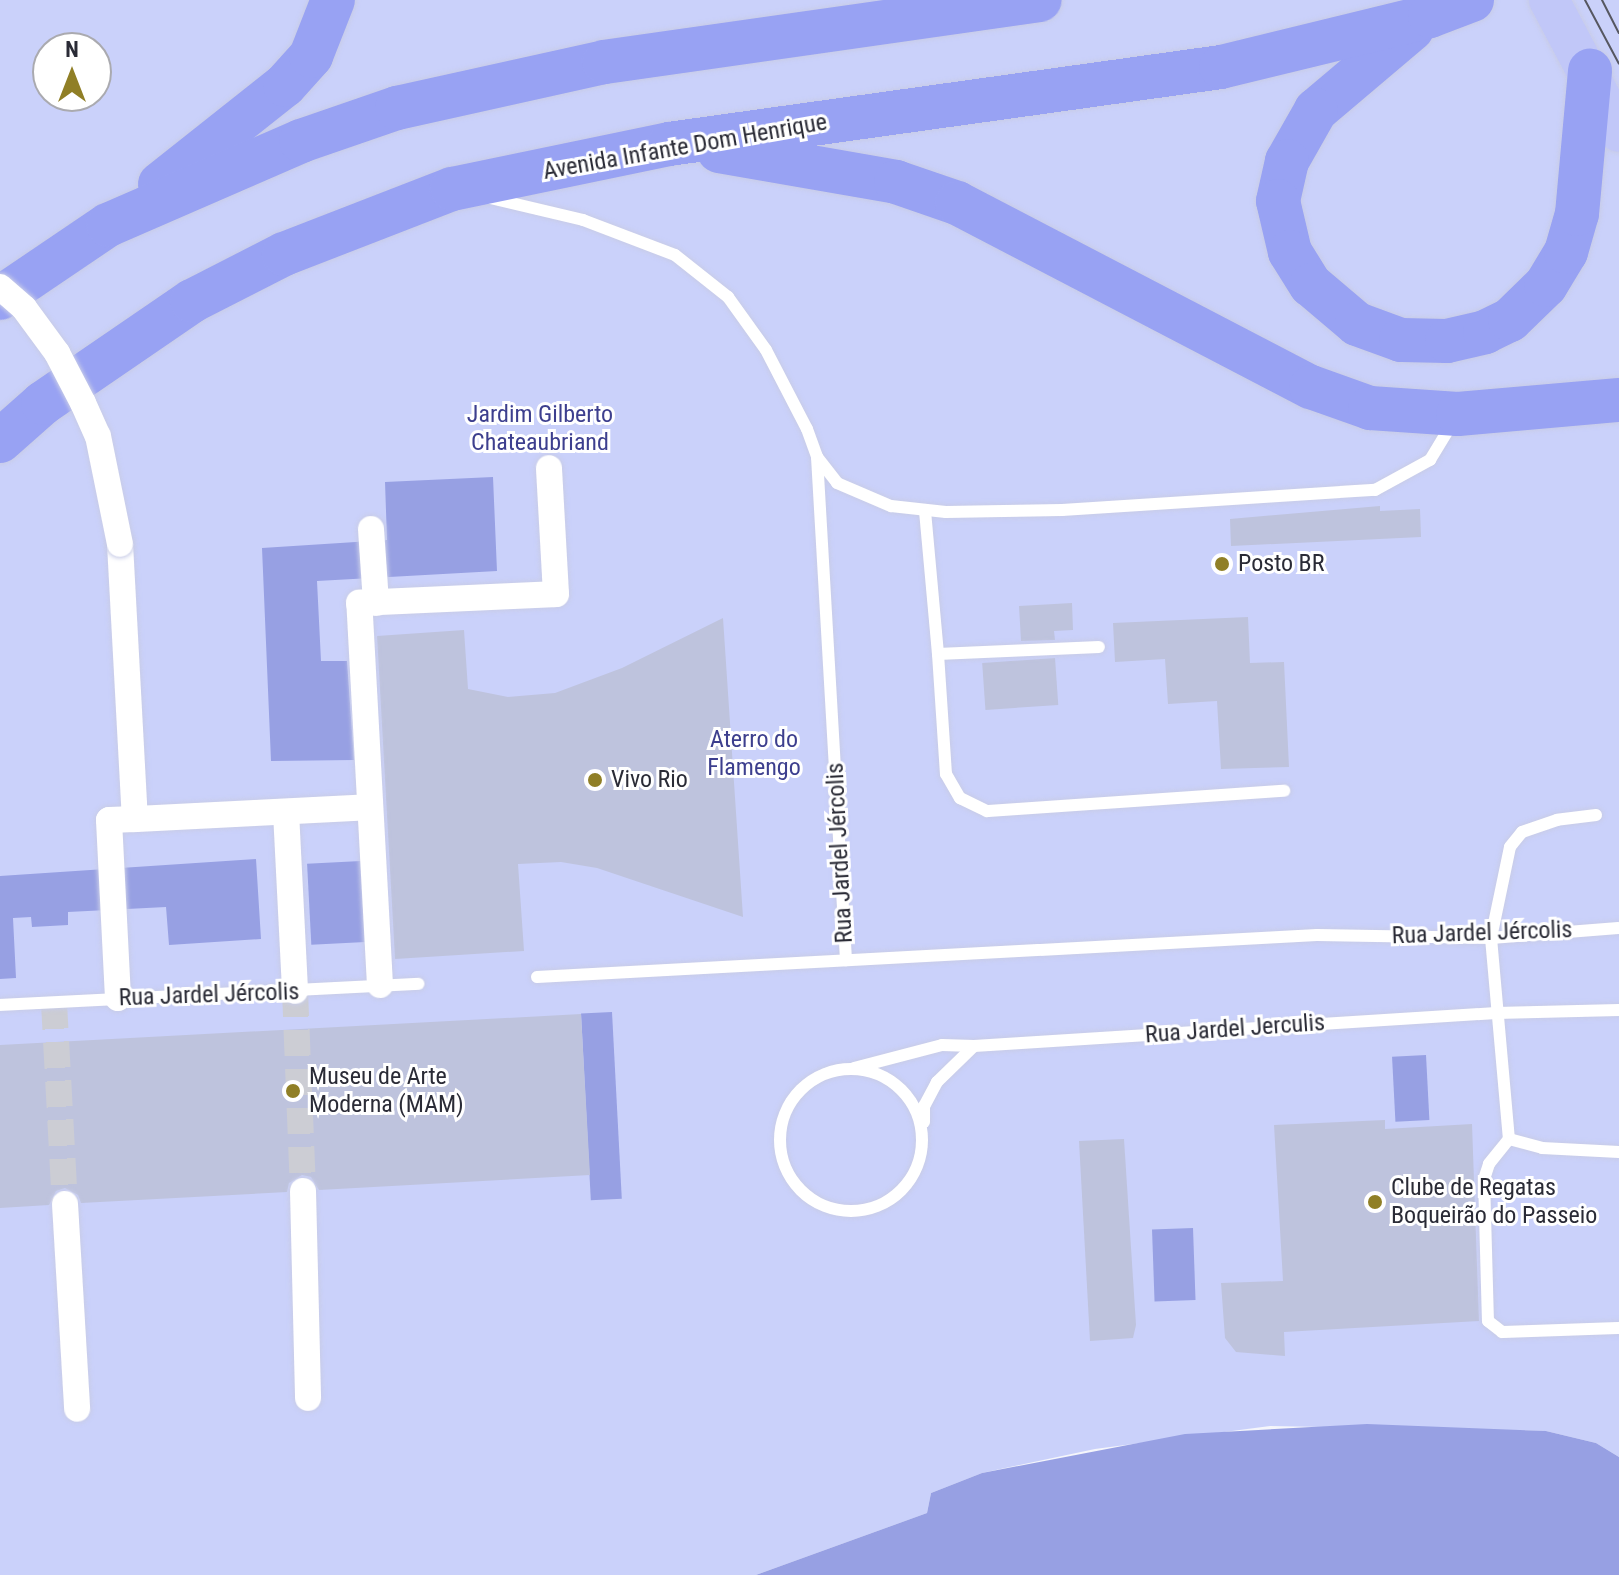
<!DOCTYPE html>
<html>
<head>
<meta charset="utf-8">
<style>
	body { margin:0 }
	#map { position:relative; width:1619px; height:1575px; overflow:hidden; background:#f5f6fb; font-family:"Roboto Condensed",sans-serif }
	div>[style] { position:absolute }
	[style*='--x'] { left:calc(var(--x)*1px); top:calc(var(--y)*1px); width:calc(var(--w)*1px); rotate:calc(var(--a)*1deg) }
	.green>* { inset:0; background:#cad1fa }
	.water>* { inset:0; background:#97a0e3; transform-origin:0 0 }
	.building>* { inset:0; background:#bec3dd; transform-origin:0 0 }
	.street-tunnel>* { height:26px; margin-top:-13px; transform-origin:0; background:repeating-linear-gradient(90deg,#cccdd4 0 26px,transparent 0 39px) }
	.roads { filter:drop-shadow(0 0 2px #c8cce7) drop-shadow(0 0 2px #c8cce7) }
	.lane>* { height:12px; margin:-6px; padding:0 6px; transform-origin:6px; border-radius:6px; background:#fff }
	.lane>.ring { margin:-6px; padding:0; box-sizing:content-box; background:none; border:12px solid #fff; border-radius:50% }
	.street>* { height:26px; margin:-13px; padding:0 13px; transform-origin:13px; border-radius:13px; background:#fff }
	.primary>* { height:40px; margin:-20px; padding:0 20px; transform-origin:20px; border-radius:20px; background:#c1c7f8 }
	.highway>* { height:44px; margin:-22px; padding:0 22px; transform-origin:22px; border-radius:22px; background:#98a2f3 }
	.tram>* { height:2px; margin:-1px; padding:0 1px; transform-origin:1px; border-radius:1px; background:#565761 }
	.bridges { filter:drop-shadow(0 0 2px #c8cce7) drop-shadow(0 0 2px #c8cce7) }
	.street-bridge>* { height:26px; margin:-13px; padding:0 13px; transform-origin:13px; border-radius:13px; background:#fff }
	.dots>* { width:22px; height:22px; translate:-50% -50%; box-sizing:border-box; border:4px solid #fff; border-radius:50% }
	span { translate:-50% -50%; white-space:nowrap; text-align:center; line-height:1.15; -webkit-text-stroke:6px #fff; paint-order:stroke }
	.street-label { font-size:24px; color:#2a2b36 }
	.park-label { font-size:24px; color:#3d3f8e }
	.poi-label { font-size:24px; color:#2a2b36 }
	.left { translate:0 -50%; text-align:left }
	.north { position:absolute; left:32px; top:32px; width:80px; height:80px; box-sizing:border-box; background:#fff; border:2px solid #aaaaaf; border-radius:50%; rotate:0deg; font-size:22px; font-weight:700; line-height:32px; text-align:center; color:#2a2b36 }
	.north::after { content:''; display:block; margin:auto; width:28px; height:36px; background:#907f26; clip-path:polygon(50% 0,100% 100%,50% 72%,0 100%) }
</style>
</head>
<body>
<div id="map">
	<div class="green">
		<i style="clip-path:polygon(evenodd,0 0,1619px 0,1619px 1457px,1596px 1443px,1546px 1431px,1270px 1426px,1095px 1449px,982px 1473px,931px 1493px,927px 1513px,756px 1575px,0 1575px,0 0,48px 48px,96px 48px,96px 96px,48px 96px,48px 48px)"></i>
	</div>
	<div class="water">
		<i style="clip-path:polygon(493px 477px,497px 571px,317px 581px,321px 661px,347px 661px,354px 760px,271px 761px,262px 548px,387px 540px,385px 482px)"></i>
		<i style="clip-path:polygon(256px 859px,261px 939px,169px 945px,166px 907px,68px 912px,68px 925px,32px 927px,31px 917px,13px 918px,16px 978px,0 979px,0 876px)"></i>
		<i style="left:361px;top:861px;width:81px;height:54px;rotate:87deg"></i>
		<i style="left:612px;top:1012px;width:187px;height:31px;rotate:87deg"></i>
		<i style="left:1426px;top:1055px;width:65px;height:34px;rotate:87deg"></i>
		<i style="left:1193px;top:1228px;width:72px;height:41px;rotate:88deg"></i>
		<i style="clip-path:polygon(1367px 1424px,1546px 1431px,1596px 1443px,1619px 1457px,1619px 1575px,756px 1575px,927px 1513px,931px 1493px,982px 1473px,1185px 1434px)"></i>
	</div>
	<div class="building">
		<i style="clip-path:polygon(1380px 506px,1380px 511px,1420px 509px,1421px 537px,1231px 546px,1230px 519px)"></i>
		<i style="clip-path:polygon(1072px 603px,1073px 630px,1054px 631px,1055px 640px,1021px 641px,1019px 606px)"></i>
		<i style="clip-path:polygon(1248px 617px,1250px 663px,1284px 662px,1289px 767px,1221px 769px,1217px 701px,1168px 704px,1165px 659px,1115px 662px,1113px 623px)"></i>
		<i style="clip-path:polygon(723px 618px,743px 917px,597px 868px,561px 862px,518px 864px,524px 951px,395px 959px,377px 636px,464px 630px,468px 689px,508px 697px,555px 693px,622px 668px)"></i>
		<i style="left:1055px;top:658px;width:47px;height:73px;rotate:86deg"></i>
		<i style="clip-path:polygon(581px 1014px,590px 1175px,319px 1190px,311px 1177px,302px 1175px,289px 1183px,287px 1192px,81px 1203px,78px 1195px,65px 1188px,56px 1191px,49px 1205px,0 1208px,0 1045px)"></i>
		<i style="clip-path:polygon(1385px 1120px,1385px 1129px,1472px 1124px,1479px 1321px,1284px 1332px,1285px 1356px,1236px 1352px,1225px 1338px,1221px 1283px,1283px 1281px,1274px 1125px)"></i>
		<i style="clip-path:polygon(1124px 1139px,1136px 1325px,1133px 1338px,1090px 1341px,1079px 1141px)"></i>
	</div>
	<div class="street-tunnel">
		<i style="--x:295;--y:991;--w:200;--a:87.7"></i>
		<i style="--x:54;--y:1003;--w:201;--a:86.9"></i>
	</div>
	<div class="roads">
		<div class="lane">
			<i style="--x:486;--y:197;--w:100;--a:13.3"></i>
			<i style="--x:583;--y:220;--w:98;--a:20.8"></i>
			<i style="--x:675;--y:255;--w:68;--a:38.4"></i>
			<i style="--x:728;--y:297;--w:65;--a:54.4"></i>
			<i style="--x:766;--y:350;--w:89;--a:62.6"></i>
			<i style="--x:807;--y:429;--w:30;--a:70"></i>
			<i style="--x:817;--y:457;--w:504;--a:86.7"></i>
			<i style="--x:817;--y:457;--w:33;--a:52"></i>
			<i style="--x:837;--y:483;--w:59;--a:23.1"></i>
			<i style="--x:891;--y:506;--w:55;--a:6.2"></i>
			<i style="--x:946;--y:512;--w:116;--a:-1"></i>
			<i style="--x:1062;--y:510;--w:314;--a:-3.7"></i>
			<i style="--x:1375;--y:490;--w:63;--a:-28.6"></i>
			<i style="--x:1430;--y:460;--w:44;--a:-58.8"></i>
			<i style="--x:925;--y:511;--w:144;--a:84.8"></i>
			<i style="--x:938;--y:654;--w:161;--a:-2.5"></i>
			<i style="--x:938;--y:654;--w:120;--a:86.2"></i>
			<i style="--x:946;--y:774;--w:28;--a:60"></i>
			<i style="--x:960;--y:798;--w:30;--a:26"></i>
			<i style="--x:987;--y:811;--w:298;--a:-3.9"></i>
			<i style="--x:1596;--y:815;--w:39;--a:173"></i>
			<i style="--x:1557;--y:820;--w:37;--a:161"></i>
			<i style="--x:1522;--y:832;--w:19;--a:129"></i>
			<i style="--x:1510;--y:847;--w:93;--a:101.8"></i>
			<i style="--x:1491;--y:938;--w:202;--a:84.9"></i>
			<i style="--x:1509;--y:1139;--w:32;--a:129"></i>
			<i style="--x:1489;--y:1164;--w:16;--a:108"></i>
			<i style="--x:1484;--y:1179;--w:142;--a:88.4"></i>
			<i style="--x:1488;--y:1321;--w:18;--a:38"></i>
			<i style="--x:1502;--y:1332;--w:117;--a:-2"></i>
			<i style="--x:537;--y:977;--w:781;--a:-3.08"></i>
			<i style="--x:1317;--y:935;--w:174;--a:1"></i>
			<i style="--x:1491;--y:938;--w:128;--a:-4.5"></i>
			<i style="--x:0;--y:1005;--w:419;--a:-2.9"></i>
			<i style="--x:974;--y:1046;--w:523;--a:-3.62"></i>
			<i style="--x:1496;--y:1013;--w:123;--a:-1.4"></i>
			<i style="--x:854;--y:1068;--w:91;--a:-14.6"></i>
			<i style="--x:942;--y:1045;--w:32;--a:2"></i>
			<i style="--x:974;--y:1046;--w:52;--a:135.8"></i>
			<i style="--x:937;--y:1082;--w:27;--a:118"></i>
			<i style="--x:924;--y:1106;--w:16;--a:90"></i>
			<i class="ring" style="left:780px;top:1069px;width:130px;height:130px"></i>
			<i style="--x:1509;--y:1139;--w:34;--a:15"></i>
			<i style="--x:1542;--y:1148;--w:77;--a:3"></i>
		</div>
		<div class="street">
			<i style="--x:371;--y:529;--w:74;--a:86.1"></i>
			<i style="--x:120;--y:544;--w:275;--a:86.9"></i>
			<i style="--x:135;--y:819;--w:235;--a:-2.9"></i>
			<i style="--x:286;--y:812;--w:179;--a:87.1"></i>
			<i style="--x:380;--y:985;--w:383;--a:-93.1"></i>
			<i style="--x:359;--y:603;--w:197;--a:-2.6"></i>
			<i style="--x:556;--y:594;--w:126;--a:-93.2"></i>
			<i style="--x:118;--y:998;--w:178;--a:-92.9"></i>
			<i style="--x:109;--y:820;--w:26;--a:-2"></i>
			<i style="--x:303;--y:1191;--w:207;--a:88.6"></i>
			<i style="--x:65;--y:1204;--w:205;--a:86.6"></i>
		</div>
		<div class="primary">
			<i style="--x:1549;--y:0;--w:149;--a:62.1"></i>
		</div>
		<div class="highway">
			<i style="--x:1412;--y:29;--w:126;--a:139.8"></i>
			<i style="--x:1316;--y:110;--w:59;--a:119.6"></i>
			<i style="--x:1287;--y:161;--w:41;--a:102.7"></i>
			<i style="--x:1278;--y:201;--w:52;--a:76.8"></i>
			<i style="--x:1290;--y:252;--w:39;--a:58"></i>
			<i style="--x:1311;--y:285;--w:60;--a:40.3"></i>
			<i style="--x:1357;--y:324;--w:47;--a:20"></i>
			<i style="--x:1401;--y:340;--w:46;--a:1.2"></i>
			<i style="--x:1447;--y:341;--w:39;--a:-13"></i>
			<i style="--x:1485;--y:332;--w:28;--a:-26"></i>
			<i style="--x:1510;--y:320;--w:50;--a:-44.2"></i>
			<i style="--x:1546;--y:285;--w:39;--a:-59"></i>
			<i style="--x:1566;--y:252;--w:40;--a:-74"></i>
			<i style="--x:1577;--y:214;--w:144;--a:-84.8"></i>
			<i style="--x:719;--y:151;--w:180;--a:9.9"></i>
			<i style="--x:896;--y:182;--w:65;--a:19"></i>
			<i style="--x:957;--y:203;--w:399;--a:27.5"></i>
			<i style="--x:1311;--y:387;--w:63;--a:19.6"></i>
			<i style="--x:1370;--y:408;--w:88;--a:3.9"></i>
			<i style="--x:1458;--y:414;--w:162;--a:-5"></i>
			<i style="--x:160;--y:184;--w:159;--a:-38.4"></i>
			<i style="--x:285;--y:85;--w:39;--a:-48"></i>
			<i style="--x:311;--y:56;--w:60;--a:-68.6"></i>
			<i style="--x:0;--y:298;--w:130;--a:-34.1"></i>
			<i style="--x:108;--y:225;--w:210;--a:-23.5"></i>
			<i style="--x:301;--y:141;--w:102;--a:-19"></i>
			<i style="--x:397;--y:108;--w:212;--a:-12.5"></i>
			<i style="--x:604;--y:62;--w:440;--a:-8.1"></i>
			<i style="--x:0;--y:441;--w:57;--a:-41.5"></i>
			<i style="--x:43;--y:403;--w:181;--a:-34.4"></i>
			<i style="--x:192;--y:301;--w:103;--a:-27.1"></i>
			<i style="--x:284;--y:254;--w:180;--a:-21.2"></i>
			<i style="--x:452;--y:189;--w:222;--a:-11.7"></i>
			<i style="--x:669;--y:144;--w:557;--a:-7.94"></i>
			<i style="--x:1221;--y:67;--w:215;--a:-13.7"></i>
			<i style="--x:1430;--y:16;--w:45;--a:-20.9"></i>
		</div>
	</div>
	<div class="tram">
		<i style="--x:1585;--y:0;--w:72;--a:62"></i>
		<i style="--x:1602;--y:0;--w:37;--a:63"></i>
	</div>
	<div class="bridges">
		<div class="street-bridge">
			<i style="--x:0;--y:287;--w:32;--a:41"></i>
			<i style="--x:24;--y:308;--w:56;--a:53.7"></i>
			<i style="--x:57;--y:353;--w:56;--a:62.5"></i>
			<i style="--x:83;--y:403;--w:36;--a:66"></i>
			<i style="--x:98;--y:436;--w:110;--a:78.5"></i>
		</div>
	</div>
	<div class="dots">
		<i style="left:1222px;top:564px;background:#907f26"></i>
		<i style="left:595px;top:780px;background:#907f26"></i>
		<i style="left:293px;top:1091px;background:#907f26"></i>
		<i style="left:1375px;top:1202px;background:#907f26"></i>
	</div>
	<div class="street-label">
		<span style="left:685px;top:147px;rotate:-10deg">Avenida Infante Dom Henrique</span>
		<span style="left:840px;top:853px;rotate:-93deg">Rua Jardel Jércolis</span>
		<span style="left:1482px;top:933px;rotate:-2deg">Rua Jardel Jércolis</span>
		<span style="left:209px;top:995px;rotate:-2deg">Rua Jardel Jércolis</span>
		<span style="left:1235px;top:1029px;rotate:-4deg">Rua Jardel Jerculis</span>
	</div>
	<div class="park-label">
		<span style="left:540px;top:429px">Jardim Gilberto<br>Chateaubriand</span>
		<span style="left:754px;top:754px">Aterro do<br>Flamengo</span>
	</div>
	<div class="poi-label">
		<span class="left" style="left:1238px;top:564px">Posto BR</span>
		<span class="left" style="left:611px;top:780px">Vivo Rio</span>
		<span class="left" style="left:309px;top:1091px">Museu de Arte<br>Moderna (MAM)</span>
		<span class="left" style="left:1391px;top:1202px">Clube de Regatas<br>Boqueirão do Passeio</span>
	</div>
	<div class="north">N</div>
</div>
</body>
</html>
